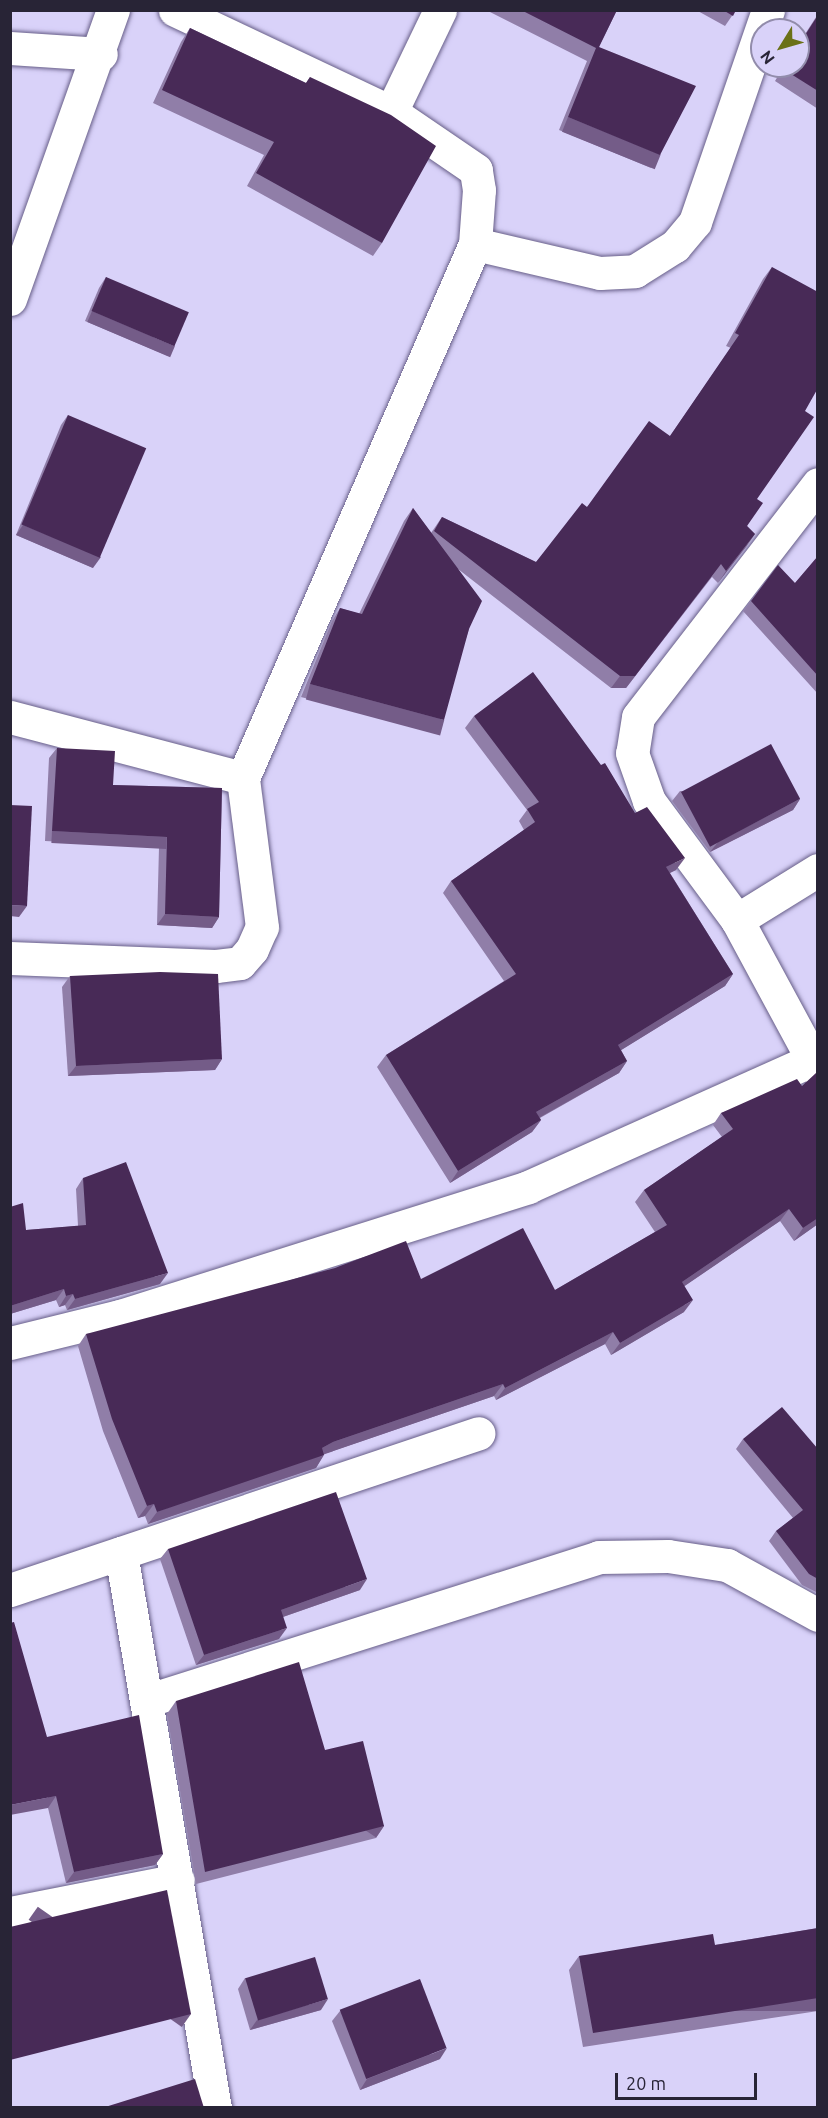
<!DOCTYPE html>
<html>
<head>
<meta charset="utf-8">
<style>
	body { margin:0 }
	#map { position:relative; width:828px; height:2118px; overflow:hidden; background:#d9d2f9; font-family:Ubuntu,sans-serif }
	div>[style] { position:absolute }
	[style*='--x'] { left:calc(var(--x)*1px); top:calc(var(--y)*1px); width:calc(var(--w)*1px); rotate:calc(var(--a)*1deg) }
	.roads { filter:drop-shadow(0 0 2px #675e88) drop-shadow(0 0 2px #675e88) }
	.street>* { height:33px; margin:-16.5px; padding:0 16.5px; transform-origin:16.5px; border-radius:16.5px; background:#fff }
	.wall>* { inset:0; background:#907ea8 }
	.shaded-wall>* { inset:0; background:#745c88; transform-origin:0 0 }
	.building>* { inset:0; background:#482a57; transform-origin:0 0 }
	span { translate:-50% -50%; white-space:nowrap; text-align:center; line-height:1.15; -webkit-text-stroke:6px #d9d2f9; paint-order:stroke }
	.frame { position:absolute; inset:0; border:12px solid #282436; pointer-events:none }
	.north { position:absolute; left:750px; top:18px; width:60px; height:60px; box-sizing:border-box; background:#d9d2f9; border:2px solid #928cab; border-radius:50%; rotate:233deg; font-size:16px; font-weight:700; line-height:24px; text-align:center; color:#282436 }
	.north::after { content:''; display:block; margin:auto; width:21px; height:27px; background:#6b7118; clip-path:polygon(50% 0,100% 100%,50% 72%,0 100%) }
	.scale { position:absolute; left:615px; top:2073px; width:142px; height:27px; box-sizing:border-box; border:3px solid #282436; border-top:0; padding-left:8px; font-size:18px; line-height:21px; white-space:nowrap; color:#282436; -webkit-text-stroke:4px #d9d2f9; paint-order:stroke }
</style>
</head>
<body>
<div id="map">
	<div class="roads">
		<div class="street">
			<i style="--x:10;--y:48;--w:91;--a:3.8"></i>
			<i style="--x:391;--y:112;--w:113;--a:-64.3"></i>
			<i style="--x:475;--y:244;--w:128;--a:13.1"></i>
			<i style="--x:600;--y:273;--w:35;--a:-3"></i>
			<i style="--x:635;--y:271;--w:47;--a:-32"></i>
			<i style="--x:675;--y:246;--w:31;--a:-50"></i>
			<i style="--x:695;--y:222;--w:224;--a:-71"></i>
			<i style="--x:10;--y:299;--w:307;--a:-70.4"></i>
			<i style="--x:818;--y:484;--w:294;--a:127.7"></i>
			<i style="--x:638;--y:717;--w:36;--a:99"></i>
			<i style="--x:632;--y:753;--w:51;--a:70.5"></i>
			<i style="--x:649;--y:801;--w:148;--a:53.5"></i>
			<i style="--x:737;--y:920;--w:170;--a:61.6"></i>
			<i style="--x:10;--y:717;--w:241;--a:14.7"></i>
			<i style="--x:737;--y:920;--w:95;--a:-31.7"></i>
			<i style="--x:10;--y:958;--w:206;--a:2.2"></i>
			<i style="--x:216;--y:966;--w:24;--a:-7"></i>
			<i style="--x:240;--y:963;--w:18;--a:-49"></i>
			<i style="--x:252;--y:949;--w:24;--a:-66"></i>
			<i style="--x:262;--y:927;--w:150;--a:-97.3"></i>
			<i style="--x:243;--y:778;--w:582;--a:-66.52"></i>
			<i style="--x:475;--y:244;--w:54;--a:-85.8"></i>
			<i style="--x:479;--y:190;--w:20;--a:-99"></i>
			<i style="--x:476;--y:170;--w:103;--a:-145.7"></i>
			<i style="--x:391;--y:112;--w:239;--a:-154.7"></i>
			<i style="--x:10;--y:1343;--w:113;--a:-13.8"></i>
			<i style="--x:120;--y:1316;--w:428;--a:-17.5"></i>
			<i style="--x:528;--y:1187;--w:309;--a:-24.1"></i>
			<i style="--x:121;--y:1553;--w:563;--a:80.39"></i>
			<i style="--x:10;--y:1590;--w:494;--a:-18.5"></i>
			<i style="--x:149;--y:1700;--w:472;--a:-17.6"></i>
			<i style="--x:599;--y:1557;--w:69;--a:-0.8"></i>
			<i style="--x:668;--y:1556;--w:60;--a:8.7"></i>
			<i style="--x:727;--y:1565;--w:104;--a:28.8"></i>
			<i style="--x:10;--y:1913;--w:171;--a:-11.1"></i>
		</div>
	</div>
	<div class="wall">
		<i style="clip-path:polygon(486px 10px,617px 10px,599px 47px,651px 168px,559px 130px,587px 61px)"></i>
		<i style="clip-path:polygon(696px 10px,736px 10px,725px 26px)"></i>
		<i style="clip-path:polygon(818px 14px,818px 109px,775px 81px,784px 66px,798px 66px,798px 45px)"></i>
		<i style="clip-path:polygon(190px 28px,306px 83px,310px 77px,382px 243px,373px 256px,247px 186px,264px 155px,153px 103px,181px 42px)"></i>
		<i style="clip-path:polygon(772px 267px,757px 499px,747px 526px,755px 534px,718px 583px,712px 577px,626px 688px,611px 688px,458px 569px,469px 629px,435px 733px,301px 697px,332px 621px,340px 608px,359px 614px,404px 521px,413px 508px,431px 533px,442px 517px,536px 562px,587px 507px,670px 436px,731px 348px,726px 346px,763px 279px)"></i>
		<i style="clip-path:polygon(106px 277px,168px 356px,85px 321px,99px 288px)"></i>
		<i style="clip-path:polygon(68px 415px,93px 568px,16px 535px,61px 425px)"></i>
		<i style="clip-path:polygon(818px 556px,818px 694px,743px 611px,751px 601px,795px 583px)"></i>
		<i style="clip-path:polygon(474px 716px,635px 813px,676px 870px,670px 873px,733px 974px,725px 986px,621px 1050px,627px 1061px,619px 1073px,540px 1118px,541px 1120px,532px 1132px,450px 1183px,377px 1067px,386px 1055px,504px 981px,443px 893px,451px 881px,524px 830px,519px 821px,527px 810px,465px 728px)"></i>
		<i style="clip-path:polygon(57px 748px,113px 785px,222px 788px,219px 917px,212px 928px,157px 925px,159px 847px,45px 841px,49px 758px)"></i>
		<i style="clip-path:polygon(680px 791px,800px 799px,793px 810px,710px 852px,672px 801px)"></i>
		<i style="clip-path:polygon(70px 976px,222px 1059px,215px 1070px,68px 1076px,62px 987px)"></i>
		<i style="clip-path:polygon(818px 1074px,818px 1224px,794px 1241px,780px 1221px,684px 1286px,684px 1312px,611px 1355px,605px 1344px,496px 1400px,494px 1396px,324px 1454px,316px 1468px,148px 1524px,145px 1516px,138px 1518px,103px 1431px,78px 1346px,86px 1334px,421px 1279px,555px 1290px,655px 1232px,635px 1202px,644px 1190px,722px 1137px,713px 1125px,721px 1113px,802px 1086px)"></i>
		<i style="clip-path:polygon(83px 1178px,160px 1284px,67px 1310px,65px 1305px,59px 1307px,56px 1300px,10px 1314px,10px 1207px,26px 1230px,78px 1226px,76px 1189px)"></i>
		<i style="clip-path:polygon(743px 1439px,818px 1449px,818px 1593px,802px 1585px,769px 1541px,776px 1531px,793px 1518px,736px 1449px)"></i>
		<i style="clip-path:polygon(168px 1549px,360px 1590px,283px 1617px,279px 1639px,196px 1665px,160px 1559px)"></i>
		<i style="clip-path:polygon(176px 1701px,325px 1750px,384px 1826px,376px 1838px,196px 1884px,167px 1714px)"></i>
		<i style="clip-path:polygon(47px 1737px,163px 1854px,155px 1865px,66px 1883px,48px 1808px)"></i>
		<i style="clip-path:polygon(818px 1928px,818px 2011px,583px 2047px,569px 1970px,579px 1956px,715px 1945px)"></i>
		<i style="clip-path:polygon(245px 1978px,321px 2010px,250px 2030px,238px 1989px)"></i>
		<i style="clip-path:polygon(340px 2011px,440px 2059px,360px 2090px,332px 2021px)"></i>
	</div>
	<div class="shaded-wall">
		<i style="left:568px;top:117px;width:100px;height:16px;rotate:22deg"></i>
		<i style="left:92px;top:311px;width:90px;height:12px;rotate:23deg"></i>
		<i style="clip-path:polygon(23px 525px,101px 557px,93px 568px,16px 535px)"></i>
		<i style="clip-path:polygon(755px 534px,746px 547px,718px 583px,726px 571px)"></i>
		<i style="clip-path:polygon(721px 564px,626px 688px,611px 688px,620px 676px)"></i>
		<i style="left:310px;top:684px;width:139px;height:16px;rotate:15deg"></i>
		<i style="clip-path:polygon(800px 799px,793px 810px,710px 852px,718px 842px)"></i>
		<i style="left:52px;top:831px;width:115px;height:12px;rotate:3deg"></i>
		<i style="clip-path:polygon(685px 858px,676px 870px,657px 879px,666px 867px)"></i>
		<i style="clip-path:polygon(10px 905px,27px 906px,19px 917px,10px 916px)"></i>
		<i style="clip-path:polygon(165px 914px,219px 917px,212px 928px,157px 925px)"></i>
		<i style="clip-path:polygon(733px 974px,725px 986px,610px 1057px,618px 1045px)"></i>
		<i style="clip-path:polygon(222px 1059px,215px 1070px,68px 1076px,76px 1066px)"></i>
		<i style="clip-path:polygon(627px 1061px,619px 1073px,528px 1124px,536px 1112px)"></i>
		<i style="clip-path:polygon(541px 1120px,532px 1132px,450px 1183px,458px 1171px)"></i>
		<i style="clip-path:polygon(789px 1209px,780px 1221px,673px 1294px,682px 1282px)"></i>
		<i style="clip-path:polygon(818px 1218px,818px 1224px,794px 1241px,803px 1228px)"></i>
		<i style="clip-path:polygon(168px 1273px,160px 1284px,67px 1310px,75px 1299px)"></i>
		<i style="clip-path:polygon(64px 1289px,56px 1300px,10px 1314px,10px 1306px)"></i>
		<i style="clip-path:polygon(73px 1294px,65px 1305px,59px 1307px,66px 1296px)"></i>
		<i style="clip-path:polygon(693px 1300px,684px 1312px,611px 1355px,620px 1343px)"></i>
		<i style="clip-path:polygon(613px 1332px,605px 1344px,496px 1400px,505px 1388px)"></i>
		<i style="clip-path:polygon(503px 1384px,494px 1396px,325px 1454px,318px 1458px,324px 1455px,316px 1468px,148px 1524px,157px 1512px,322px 1448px,333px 1442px)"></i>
		<i style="clip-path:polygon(154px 1504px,145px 1516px,138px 1518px,147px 1506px)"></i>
		<i style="clip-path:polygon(367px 1579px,360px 1590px,274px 1620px,281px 1610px)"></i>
		<i style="clip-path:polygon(287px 1628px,279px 1639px,196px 1665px,204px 1655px)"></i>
		<i style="clip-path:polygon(56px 1796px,48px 1808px,10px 1815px,10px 1805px)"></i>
		<i style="left:384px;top:1826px;width:14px;height:185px;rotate:124deg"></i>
		<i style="clip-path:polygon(163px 1854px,155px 1865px,66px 1883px,74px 1872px)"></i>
		<i style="left:818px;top:1998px;width:13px;height:228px;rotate:90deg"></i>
		<i style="clip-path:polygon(328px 1999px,321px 2010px,250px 2030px,257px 2020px)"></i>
		<i style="left:191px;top:2014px;width:16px;height:187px;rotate:125deg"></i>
		<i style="clip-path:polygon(447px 2048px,440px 2059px,360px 2090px,367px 2079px)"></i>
	</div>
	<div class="building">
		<i style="clip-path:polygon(521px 10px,617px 10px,599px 47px,696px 86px,660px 155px,568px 117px,596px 48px)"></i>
		<i style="clip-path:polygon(723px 10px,736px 10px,733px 16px)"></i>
		<i style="clip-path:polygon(818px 15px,818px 91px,783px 69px,785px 66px,798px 66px,798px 46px)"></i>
		<i style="clip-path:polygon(190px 28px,306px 83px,310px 77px,391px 115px,436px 146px,382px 243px,256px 173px,274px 142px,162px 90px)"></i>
		<i style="clip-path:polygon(772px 267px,818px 292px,818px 388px,805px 411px,814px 417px,757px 499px,763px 503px,747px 526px,755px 534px,726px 571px,721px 564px,635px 676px,620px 676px,434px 531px,442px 517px,536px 562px,582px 503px,587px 507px,649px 421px,670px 436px,739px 335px,735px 333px)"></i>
		<i style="left:106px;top:277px;width:90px;height:37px;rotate:23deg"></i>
		<i style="left:68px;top:415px;width:85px;height:119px;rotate:23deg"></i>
		<i style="clip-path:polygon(413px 508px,482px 601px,469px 629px,444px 720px,310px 684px,340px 608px,362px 614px)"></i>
		<i style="clip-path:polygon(818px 556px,818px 676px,751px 601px,778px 565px,795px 583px)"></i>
		<i style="clip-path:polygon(533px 672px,601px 765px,605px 763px,635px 813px,647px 807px,685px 858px,666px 867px,733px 974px,618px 1045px,627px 1061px,536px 1112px,541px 1120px,458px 1171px,386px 1055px,516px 974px,451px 881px,535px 822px,527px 809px,539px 802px,474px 716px)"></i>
		<i style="left:771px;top:744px;width:62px;height:102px;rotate:62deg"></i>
		<i style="clip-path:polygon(57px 748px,115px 751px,113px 785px,222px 788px,219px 917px,165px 914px,167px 837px,52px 831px)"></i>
		<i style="clip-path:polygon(10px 805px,32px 806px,27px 906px,10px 905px)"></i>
		<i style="clip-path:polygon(160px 972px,218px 974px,222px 1059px,76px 1066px,70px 976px)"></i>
		<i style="clip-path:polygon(816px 1073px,818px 1074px,818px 1218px,803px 1228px,789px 1209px,682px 1282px,693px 1300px,620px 1343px,613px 1332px,505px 1388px,503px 1384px,333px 1442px,322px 1448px,324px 1455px,157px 1512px,154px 1504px,147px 1506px,112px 1419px,86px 1334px,335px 1268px,406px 1241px,421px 1279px,523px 1228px,555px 1290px,667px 1225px,644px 1190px,733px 1129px,721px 1113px,797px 1079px,802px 1086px)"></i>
		<i style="clip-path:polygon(126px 1162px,168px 1273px,75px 1299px,73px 1294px,66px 1296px,64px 1289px,10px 1306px,10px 1207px,23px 1203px,26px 1230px,86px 1225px,83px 1178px)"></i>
		<i style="clip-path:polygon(782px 1407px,818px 1449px,818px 1579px,809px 1574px,776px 1531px,803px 1510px,743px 1439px)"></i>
		<i style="clip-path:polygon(336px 1492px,367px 1579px,281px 1610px,287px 1628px,204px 1655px,168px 1549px)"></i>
		<i style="clip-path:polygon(14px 1622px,47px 1737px,139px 1715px,163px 1854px,74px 1872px,56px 1796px,10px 1805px,10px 1623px)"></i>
		<i style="clip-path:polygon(299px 1662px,325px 1750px,363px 1741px,384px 1826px,205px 1872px,176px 1701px)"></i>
		<i style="clip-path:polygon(167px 1890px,191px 2014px,10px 2060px,10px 1927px)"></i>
		<i style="clip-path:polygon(818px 1928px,818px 1998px,593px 2033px,579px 1956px,713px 1934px,715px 1945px)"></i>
		<i style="left:315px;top:1957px;width:44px;height:73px;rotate:73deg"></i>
		<i style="left:420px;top:1979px;width:74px;height:86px;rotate:69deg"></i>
		<i style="clip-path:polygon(195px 2079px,204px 2108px,102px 2108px)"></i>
	</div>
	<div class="frame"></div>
	<div class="north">N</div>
	<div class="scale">20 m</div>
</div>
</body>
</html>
